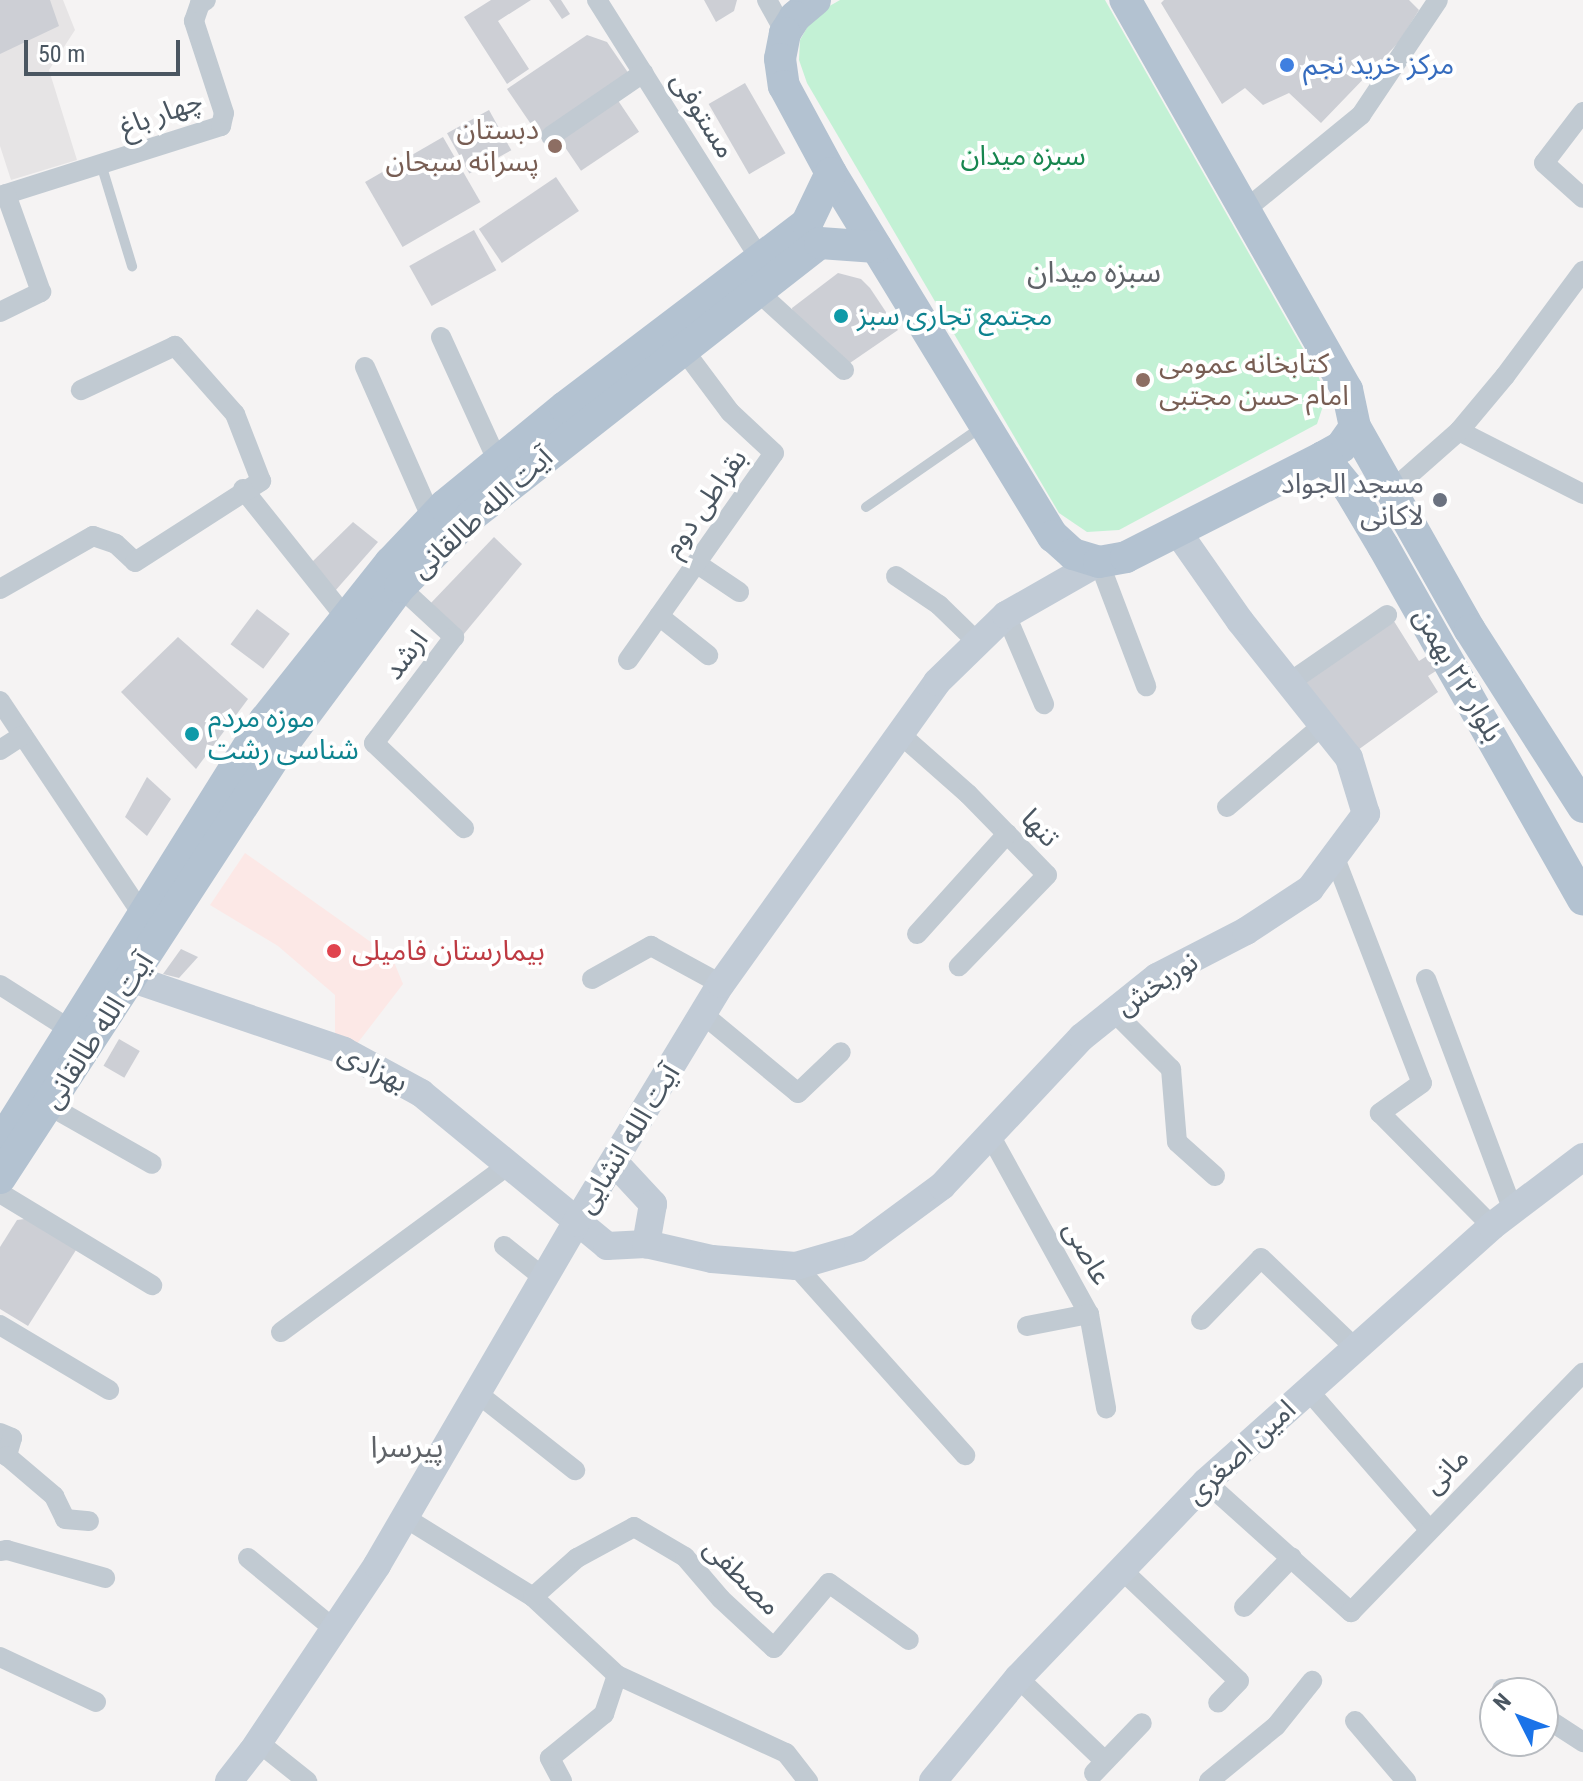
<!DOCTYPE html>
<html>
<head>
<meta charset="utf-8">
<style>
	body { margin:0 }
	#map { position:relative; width:1583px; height:1781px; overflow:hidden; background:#f5f3f3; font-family:"Roboto Condensed","Noto Sans Arabic",sans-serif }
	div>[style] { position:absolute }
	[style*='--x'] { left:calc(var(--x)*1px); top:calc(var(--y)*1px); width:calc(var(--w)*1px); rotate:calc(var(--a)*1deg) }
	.education>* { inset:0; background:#e6e4e5 }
	.medical>* { inset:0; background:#fce8e6 }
	.green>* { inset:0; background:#c3f1d5 }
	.building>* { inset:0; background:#cdcfd5; transform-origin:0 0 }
	.lane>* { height:10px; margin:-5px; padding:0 5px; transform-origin:5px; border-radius:5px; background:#c1cad2 }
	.street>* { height:20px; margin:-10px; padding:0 10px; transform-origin:10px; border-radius:10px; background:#c1cad2 }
	.secondary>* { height:28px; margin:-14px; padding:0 14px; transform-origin:14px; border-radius:14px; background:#c1cbd6 }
	.primary>* { height:32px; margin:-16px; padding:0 16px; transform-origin:16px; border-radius:16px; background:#b3c2d1 }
	.dots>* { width:22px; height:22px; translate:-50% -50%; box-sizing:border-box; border:4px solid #fff; border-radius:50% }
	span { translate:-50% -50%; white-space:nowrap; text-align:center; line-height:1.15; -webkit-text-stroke:8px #fff; paint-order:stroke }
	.shop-label { font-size:28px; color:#366cbe }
	.left { translate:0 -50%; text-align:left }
	.street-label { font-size:28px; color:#4a5661 }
	.education-label { font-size:28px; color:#785e54 }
	.right { translate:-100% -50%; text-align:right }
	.park-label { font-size:28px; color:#17864f }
	.culture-label { font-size:28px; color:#0d838f }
	.worship-label { font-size:28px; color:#5b616d }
	.health-label { font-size:28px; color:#be3a42 }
	.neighbourhood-label { font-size:30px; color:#5f6368 }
	.north { position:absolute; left:1479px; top:1677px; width:80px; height:80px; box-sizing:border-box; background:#fff; border:2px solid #b7bbc0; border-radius:50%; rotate:312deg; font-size:22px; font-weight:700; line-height:32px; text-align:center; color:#4a5661 }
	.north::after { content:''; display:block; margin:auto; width:28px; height:36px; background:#1a73e8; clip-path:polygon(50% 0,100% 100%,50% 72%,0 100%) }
	.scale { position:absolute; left:24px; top:40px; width:156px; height:36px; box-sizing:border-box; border:4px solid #4a5661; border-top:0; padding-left:10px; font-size:24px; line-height:28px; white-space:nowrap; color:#4a5661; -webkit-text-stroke:6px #fff; paint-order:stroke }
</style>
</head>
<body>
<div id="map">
	<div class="education">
		<i style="clip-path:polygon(0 0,63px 0,75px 30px,49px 70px,77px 160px,11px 180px,0 146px)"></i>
	</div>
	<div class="medical">
		<i style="clip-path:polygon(245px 853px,392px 957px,403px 984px,353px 1049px,335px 1041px,335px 995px,278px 946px,210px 905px)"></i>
	</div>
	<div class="green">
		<i style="clip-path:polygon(840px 0,1105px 0,1318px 375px,1326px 397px,1317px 424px,1119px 530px,1087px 532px,1059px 513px,807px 83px,799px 60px,800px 40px,814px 15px)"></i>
	</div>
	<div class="building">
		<i style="clip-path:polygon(0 0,50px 0,59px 26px,0 54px)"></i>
		<i style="clip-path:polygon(491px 0,531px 0,498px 21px,529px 69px,507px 84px,464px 17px)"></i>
		<i style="clip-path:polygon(549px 0,561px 0,570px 14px,562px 19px)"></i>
		<i style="clip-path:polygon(704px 0,737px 0,734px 11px,716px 22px)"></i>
		<i style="clip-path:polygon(1164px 0,1409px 0,1419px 10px,1399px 42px,1321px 123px,1289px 93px,1263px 105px,1245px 88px,1222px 104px,1161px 3px)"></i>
		<i style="clip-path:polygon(587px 35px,607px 42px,629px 74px,539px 136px,507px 89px)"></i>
		<i style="left:745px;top:83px;width:81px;height:42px;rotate:60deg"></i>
		<i style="left:615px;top:96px;width:43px;height:70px;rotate:56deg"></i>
		<i style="left:489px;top:110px;width:46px;height:48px;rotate:61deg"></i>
		<i style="left:443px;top:137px;width:75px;height:90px;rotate:60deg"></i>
		<i style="left:556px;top:177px;width:41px;height:93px;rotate:56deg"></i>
		<i style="left:474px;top:230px;width:46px;height:74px;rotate:61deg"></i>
		<i style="clip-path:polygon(838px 273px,861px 279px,870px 288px,898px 330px,847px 365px,794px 321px,792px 308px)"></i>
		<i style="clip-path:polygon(353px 522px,378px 542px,335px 591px,311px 563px)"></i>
		<i style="clip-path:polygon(494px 537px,522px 564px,463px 635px,429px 605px)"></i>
		<i style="left:257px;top:609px;width:41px;height:44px;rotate:37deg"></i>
		<i style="clip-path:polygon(1392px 618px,1419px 661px,1441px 647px,1450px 662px,1428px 676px,1438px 692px,1351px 755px,1296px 682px)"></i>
		<i style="clip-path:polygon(178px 637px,248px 699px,196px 769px,121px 692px)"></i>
		<i style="clip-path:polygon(147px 777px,171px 799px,147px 836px,125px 817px)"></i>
		<i style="clip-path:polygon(181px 949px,198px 957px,179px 978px,163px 974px)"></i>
		<i style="left:119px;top:1039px;width:24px;height:31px;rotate:30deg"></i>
		<i style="clip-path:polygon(32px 1218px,76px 1250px,28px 1326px,0 1309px,0 1247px,17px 1220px)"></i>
	</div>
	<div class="lane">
		<i style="--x:101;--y:164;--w:107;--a:73.1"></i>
		<i style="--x:866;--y:507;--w:142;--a:-34.7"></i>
	</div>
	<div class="street">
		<i style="--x:597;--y:0;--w:307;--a:57.8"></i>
		<i style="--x:767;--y:0;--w:38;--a:61"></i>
		<i style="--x:1583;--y:112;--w:64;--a:127.4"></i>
		<i style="--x:1544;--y:163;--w:52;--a:41.9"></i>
		<i style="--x:551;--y:136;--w:112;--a:-34.4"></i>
		<i style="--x:0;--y:196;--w:232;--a:-17.6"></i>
		<i style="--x:221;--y:126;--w:13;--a:-77"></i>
		<i style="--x:224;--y:113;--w:97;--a:-108.1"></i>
		<i style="--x:194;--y:21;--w:18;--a:-71"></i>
		<i style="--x:200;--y:4;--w:7;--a:-34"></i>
		<i style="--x:1245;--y:210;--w:150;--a:-39.3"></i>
		<i style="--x:1361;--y:115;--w:138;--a:-56.2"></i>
		<i style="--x:756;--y:290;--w:119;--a:42.3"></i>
		<i style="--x:0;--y:312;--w:46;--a:-26"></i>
		<i style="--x:41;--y:292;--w:104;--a:-109.7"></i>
		<i style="--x:441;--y:337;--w:137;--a:65.5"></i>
		<i style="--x:365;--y:367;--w:166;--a:66.2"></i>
		<i style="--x:1459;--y:431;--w:139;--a:26.9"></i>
		<i style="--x:243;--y:489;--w:164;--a:51.4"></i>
		<i style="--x:1391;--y:491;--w:91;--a:-41.4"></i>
		<i style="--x:1459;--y:431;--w:72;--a:-50.1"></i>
		<i style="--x:1505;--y:376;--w:131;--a:-53.4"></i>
		<i style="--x:1099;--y:562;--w:133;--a:69.2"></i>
		<i style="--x:696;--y:563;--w:52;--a:34"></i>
		<i style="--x:896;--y:576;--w:52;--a:34"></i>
		<i style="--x:939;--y:605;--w:53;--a:44.2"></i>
		<i style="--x:400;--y:587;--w:74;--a:42.8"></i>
		<i style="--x:454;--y:637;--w:133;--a:127"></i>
		<i style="--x:374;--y:743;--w:124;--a:43.4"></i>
		<i style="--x:0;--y:589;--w:107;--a:-29.7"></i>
		<i style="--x:93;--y:536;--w:24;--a:19"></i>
		<i style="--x:116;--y:544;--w:26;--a:43"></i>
		<i style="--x:135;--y:562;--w:150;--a:-32.7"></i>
		<i style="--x:261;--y:481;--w:72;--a:-111.2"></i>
		<i style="--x:235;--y:414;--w:91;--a:-131.4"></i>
		<i style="--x:175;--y:346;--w:104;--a:154.9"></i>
		<i style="--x:1006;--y:615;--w:97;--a:66.9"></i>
		<i style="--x:659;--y:616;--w:63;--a:38.5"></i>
		<i style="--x:628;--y:660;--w:253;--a:-54.8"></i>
		<i style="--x:774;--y:453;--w:60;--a:-137"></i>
		<i style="--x:730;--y:412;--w:79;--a:-126.7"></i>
		<i style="--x:1290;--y:682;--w:118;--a:-34.6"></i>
		<i style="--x:0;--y:701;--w:256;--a:56.3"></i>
		<i style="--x:900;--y:734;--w:91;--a:41.4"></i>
		<i style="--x:968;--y:794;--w:113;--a:45.7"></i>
		<i style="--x:1047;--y:875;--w:127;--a:134"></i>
		<i style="--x:0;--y:750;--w:27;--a:-33"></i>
		<i style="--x:1227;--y:807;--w:126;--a:-40.5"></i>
		<i style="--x:1335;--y:858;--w:241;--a:68.9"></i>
		<i style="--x:1422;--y:1083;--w:52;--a:144.5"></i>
		<i style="--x:1380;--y:1113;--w:159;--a:45.3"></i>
		<i style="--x:917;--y:934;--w:135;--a:-48"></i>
		<i style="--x:592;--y:979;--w:68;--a:-29.2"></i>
		<i style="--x:651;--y:946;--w:80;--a:28.5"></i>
		<i style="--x:1426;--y:979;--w:247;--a:69.4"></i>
		<i style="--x:0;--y:985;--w:84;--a:32.4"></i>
		<i style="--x:1114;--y:1012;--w:81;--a:45"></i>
		<i style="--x:1171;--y:1069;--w:73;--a:85.3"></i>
		<i style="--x:1177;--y:1142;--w:51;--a:41.8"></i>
		<i style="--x:704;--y:1015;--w:122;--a:39.7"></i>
		<i style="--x:798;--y:1093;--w:59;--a:-43.6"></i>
		<i style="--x:50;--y:1106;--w:117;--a:29.6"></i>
		<i style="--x:990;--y:1135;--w:205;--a:61.1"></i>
		<i style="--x:1089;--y:1314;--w:96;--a:79.7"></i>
		<i style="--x:0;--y:1193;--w:178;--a:31.2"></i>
		<i style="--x:504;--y:1246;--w:51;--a:38.7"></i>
		<i style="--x:796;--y:1266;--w:254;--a:48.2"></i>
		<i style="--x:1201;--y:1320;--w:86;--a:-45.9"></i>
		<i style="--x:1261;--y:1258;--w:129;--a:43.7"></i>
		<i style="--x:0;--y:1325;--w:127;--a:30.8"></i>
		<i style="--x:1027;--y:1326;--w:63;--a:-11"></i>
		<i style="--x:281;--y:1332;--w:282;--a:-36.3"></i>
		<i style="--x:1308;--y:1390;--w:183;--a:49"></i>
		<i style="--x:477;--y:1393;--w:125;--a:38.2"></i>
		<i style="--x:0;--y:1433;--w:13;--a:23"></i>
		<i style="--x:12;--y:1438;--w:19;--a:106"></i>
		<i style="--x:7;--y:1456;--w:62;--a:40.4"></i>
		<i style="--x:54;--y:1496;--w:25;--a:64"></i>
		<i style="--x:65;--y:1519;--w:24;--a:5"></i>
		<i style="--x:1206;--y:1482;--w:195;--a:41.9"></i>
		<i style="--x:1351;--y:1612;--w:333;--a:-45.9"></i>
		<i style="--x:404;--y:1517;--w:152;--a:31.8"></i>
		<i style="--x:533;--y:1597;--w:115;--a:42.9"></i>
		<i style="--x:617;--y:1675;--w:186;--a:24.8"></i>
		<i style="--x:786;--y:1753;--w:36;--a:52"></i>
		<i style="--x:0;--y:1551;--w:7;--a:-8"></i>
		<i style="--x:7;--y:1550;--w:102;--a:15.9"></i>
		<i style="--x:248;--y:1558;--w:112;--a:39.5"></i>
		<i style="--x:1122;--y:1570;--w:161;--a:43.5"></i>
		<i style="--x:1239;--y:1681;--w:30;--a:134"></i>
		<i style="--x:533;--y:1597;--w:59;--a:-41.6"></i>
		<i style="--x:577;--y:1558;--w:65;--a:-28.5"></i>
		<i style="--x:634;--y:1527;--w:59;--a:30.5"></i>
		<i style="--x:685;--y:1557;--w:55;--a:49.4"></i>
		<i style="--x:721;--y:1599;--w:72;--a:42.8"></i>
		<i style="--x:774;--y:1648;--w:85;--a:-49.8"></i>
		<i style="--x:829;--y:1583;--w:98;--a:35.5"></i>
		<i style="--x:1244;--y:1607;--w:69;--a:-46.2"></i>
		<i style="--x:0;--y:1657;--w:106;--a:25.1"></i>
		<i style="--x:1018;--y:1678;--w:120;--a:43.7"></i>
		<i style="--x:1502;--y:1689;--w:7;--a:34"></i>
		<i style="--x:1543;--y:1716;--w:48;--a:33"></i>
		<i style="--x:1355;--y:1721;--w:79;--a:49.6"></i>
		<i style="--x:258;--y:1742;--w:63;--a:38.5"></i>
		<i style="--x:1094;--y:1773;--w:69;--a:-46.2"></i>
		<i style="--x:562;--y:1781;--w:26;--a:-118"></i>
		<i style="--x:550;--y:1758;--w:70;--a:-39.2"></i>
		<i style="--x:604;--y:1714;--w:41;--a:-71.6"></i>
		<i style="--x:1209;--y:1781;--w:87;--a:-39.4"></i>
		<i style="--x:1276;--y:1726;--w:58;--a:-51.3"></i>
	</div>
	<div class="secondary">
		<i style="--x:133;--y:979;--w:223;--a:18.8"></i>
		<i style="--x:344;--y:1051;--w:88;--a:28.6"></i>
		<i style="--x:421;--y:1093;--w:241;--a:39.4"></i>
		<i style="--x:607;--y:1246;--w:39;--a:-3"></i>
		<i style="--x:646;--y:1244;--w:68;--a:12.8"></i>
		<i style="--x:712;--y:1259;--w:84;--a:4.8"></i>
		<i style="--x:796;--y:1266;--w:65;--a:-16.2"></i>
		<i style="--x:858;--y:1248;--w:104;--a:-36.4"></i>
		<i style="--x:942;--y:1186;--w:204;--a:-46.8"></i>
		<i style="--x:1082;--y:1037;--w:96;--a:-38.7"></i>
		<i style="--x:1157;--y:977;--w:100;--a:-27.3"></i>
		<i style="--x:1246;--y:931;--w:77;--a:-33.3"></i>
		<i style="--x:1310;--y:889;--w:94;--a:-53.3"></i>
		<i style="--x:1366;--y:814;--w:59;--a:-106.9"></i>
		<i style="--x:1349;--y:758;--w:175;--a:-128.5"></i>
		<i style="--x:1240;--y:621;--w:110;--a:-125"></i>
		<i style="--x:615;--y:1163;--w:56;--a:47.2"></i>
		<i style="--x:653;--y:1204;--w:41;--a:99.9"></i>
		<i style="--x:229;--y:1781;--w:37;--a:-52"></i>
		<i style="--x:252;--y:1752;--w:225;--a:-56.2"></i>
		<i style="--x:377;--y:1565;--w:396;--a:-59.8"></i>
		<i style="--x:576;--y:1223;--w:280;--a:-58.8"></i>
		<i style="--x:721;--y:984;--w:371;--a:-54.4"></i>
		<i style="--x:937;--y:682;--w:96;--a:-44.2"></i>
		<i style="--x:1006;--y:615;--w:107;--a:-29.7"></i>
		<i style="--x:933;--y:1781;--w:134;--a:-50.5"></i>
		<i style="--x:1018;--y:1678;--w:272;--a:-46.2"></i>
		<i style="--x:1206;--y:1482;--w:384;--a:-41.8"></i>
		<i style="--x:1492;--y:1226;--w:114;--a:-37.2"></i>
	</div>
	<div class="primary">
		<i style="--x:815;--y:0;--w:26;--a:140"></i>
		<i style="--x:795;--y:17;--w:19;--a:122"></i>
		<i style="--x:785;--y:33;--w:26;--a:101"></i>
		<i style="--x:780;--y:59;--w:27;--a:82"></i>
		<i style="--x:784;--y:86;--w:99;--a:61.6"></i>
		<i style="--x:831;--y:173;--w:426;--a:58.6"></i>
		<i style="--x:1053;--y:536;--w:27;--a:42"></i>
		<i style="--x:1073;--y:554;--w:27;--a:17"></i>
		<i style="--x:1099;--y:562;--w:27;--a:-10"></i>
		<i style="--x:1126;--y:557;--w:221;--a:-26.9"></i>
		<i style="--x:1323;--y:457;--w:21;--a:-29"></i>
		<i style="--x:1341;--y:447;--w:24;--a:-55"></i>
		<i style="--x:1355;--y:427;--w:38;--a:-102"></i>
		<i style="--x:1347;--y:390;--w:449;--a:-119.6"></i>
		<i style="--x:1355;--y:427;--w:233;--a:60.5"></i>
		<i style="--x:1470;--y:630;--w:210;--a:57.4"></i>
		<i style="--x:1323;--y:457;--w:41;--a:50.9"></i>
		<i style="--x:1349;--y:489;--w:66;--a:59.2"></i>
		<i style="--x:1383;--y:546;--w:406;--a:60.5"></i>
		<i style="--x:3;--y:1139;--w:494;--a:-58"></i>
		<i style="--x:265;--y:720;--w:201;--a:-51.5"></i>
		<i style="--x:390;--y:563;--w:79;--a:-46.5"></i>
		<i style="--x:444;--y:506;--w:156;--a:-39.3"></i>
		<i style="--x:565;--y:407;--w:304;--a:-37.2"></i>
		<i style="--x:807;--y:223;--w:55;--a:-64.4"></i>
		<i style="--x:0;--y:1178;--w:515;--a:-56.9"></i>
		<i style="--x:281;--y:747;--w:199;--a:-53.4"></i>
		<i style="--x:400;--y:587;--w:99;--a:-45"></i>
		<i style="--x:470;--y:517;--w:444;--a:-38.1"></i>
		<i style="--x:820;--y:243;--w:56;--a:4.1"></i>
	</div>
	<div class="dots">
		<i style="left:1287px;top:65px;background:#3f7fe0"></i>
		<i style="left:555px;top:146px;background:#8d6e63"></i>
		<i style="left:841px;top:316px;background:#0f9aa8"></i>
		<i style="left:1143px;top:380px;background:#8d6e63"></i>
		<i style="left:1440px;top:500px;background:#6b7280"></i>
		<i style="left:192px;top:734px;background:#0f9aa8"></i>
		<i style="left:334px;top:951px;background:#e0444e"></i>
	</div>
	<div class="shop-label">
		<span class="left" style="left:1303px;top:65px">مرکز خرید نجم</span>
	</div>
	<div class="street-label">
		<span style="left:161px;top:114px;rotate:-20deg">چهار باغ</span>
		<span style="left:703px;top:115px;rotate:58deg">مستوفی</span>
		<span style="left:705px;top:503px;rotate:-55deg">بقراطی دوم</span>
		<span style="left:482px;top:513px;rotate:-42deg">آیت الله طالقانی</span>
		<span style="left:406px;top:655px;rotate:-53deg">ارشد</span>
		<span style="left:1458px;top:675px;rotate:60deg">بلوار ۲۲ بهمن</span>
		<span style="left:1040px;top:828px;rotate:46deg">تنها</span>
		<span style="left:1157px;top:984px;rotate:-33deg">نوربخش</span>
		<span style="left:98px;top:1031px;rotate:-57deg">آیت الله طالقانی</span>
		<span style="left:373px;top:1068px;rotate:27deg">بهزادی</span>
		<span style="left:628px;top:1139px;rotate:-58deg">آیت الله انشایی</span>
		<span style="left:1087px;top:1253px;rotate:61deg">عاصی</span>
		<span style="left:1241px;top:1452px;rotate:-43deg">امین اصغری</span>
		<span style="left:1446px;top:1471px;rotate:-45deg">مانی</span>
		<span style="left:742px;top:1577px;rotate:45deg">مصطفی</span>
	</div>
	<div class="education-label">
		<span class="right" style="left:539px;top:146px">دبستان<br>پسرانه سبحان</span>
		<span class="left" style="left:1159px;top:380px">کتابخانه عمومی<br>امام حسن مجتبی</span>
	</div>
	<div class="park-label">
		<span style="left:1023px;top:156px">سبزه میدان</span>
	</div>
	<div class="culture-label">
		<span class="left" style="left:857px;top:316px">مجتمع تجاری سبز</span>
		<span class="left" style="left:208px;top:734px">موزه مردم<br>شناسی رشت</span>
	</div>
	<div class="worship-label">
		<span class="right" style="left:1424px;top:500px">مسجد الجواد<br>لاکانی</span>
	</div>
	<div class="health-label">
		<span class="left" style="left:352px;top:951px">بیمارستان فامیلی</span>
	</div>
	<div class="neighbourhood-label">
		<span style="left:1094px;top:272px">سبزه میدان</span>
		<span style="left:407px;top:1447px">پیرسرا</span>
	</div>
	<div class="north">N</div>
	<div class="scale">50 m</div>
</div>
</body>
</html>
